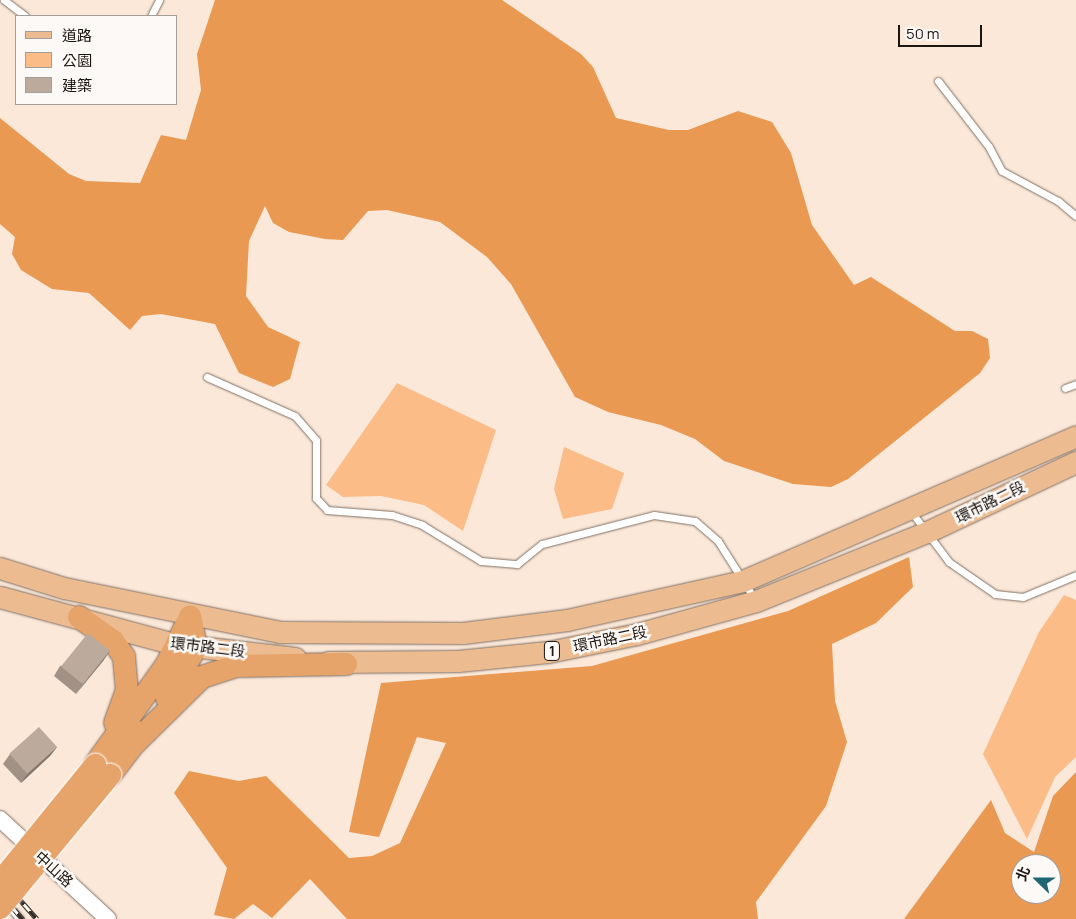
<!DOCTYPE html>
<html>
<head>
<meta charset="utf-8">
<style>
	body { margin:0 }
	#map { position:relative; width:1076px; height:919px; overflow:hidden; background:#fbe8d9; font-family:Manrope,"Noto Sans TC",sans-serif }
	div>[style] { position:absolute }
	[style*='--x'] { left:calc(var(--x)*1px); top:calc(var(--y)*1px); width:calc(var(--w)*1px); rotate:calc(var(--a)*1deg) }
	.green>* { inset:0; background:#fbbc88 }
	.forest>* { inset:0; background:#ea9952 }
	.roads { filter:drop-shadow(0 0 1px #807063) drop-shadow(0 0 1px #807063) }
	.service>* { height:7px; margin:-3.5px; padding:0 3.5px; transform-origin:3.5px; border-radius:3.5px; background:#fff }
	.tertiary>* { height:16px; margin:-8px; padding:0 8px; transform-origin:8px; border-radius:8px; background:#fff }
	.primary>* { height:21px; margin:-10.5px; padding:0 10.5px; transform-origin:10.5px; border-radius:10.5px; background:#ecbb8f }
	.trunk>* { height:22px; margin:-11px; padding:0 11px; transform-origin:11px; border-radius:11px; background:#e6a46a }
	.rail>* { height:5px; margin-top:-2.5px; transform-origin:0; background:repeating-linear-gradient(90deg,#fdf9f6 0 9px,#322b25 0 18px); box-sizing:border-box; border-block:1px solid #322b25 }
	.bridges { filter:drop-shadow(0 0 1px #fff) drop-shadow(0 0 1px #fff) }
	.trunk-bridge>* { height:22px; margin:-11px; padding:0 11px; transform-origin:11px; border-radius:11px; background:#e6a46a }
	.wall>* { inset:0; background:#a29286 }
	.shaded-wall>* { inset:0; background:#84776d }
	.building>* { inset:0; background:#bcaa9c; transform-origin:0 0 }
	span { translate:-50% -50%; white-space:nowrap; text-align:center; line-height:1.15; -webkit-text-stroke:5px #fdf9f6; paint-order:stroke }
	.shield-label span { padding:1px 4px; background:#fdf9f6; border:1px solid; border-radius:4px; -webkit-text-stroke-width:0 }
	.shield-label { font-size:14px; color:#1b1510; font-weight:700 }
	.street-label { font-size:15px; color:#1b1510 }
	.legend { position:absolute; left:15px; top:15px; width:162px; height:90px; box-sizing:border-box; background:#fdf9f6; border:1px solid #a39e9a; margin:0; padding:6px 9px; list-style:none; font-size:15px; color:#1b1510 }
	.legend li { display:flex; align-items:center; gap:10px; height:25px }
	.legend b { width:25px; border:1px solid #a39e9a }
	.north { position:absolute; left:1011px; top:854px; width:50px; height:50px; box-sizing:border-box; background:#fdf9f6; border:1px solid #a39e9a; border-radius:50%; rotate:292deg; font-size:14px; font-weight:700; line-height:20px; text-align:center; color:#1b1510 }
	.north::after { content:''; display:block; margin:auto; width:18px; height:22px; background:#1e6773; clip-path:polygon(50% 0,100% 100%,50% 72%,0 100%) }
	.scale { position:absolute; left:898px; top:25px; width:84px; height:22px; box-sizing:border-box; border:2px solid #1b1510; border-top:0; padding-left:6px; font-size:15px; line-height:18px; white-space:nowrap; color:#1b1510; -webkit-text-stroke:4px #fdf9f6; paint-order:stroke }
</style>
</head>
<body>
<div id="map">
	<div class="green">
		<i style="clip-path:polygon(397px 383px,496px 430px,463px 531px,424px 505px,381px 496px,343px 497px,326px 485px)"></i>
		<i style="clip-path:polygon(564px 447px,624px 473px,612px 509px,563px 519px,554px 489px)"></i>
		<i style="clip-path:polygon(1064px 595px,1076px 600px,1076px 757px,1055px 777px,1027px 839px,983px 754px,1039px 632px)"></i>
	</div>
	<div class="forest">
		<i style="clip-path:polygon(215px 0,502px 0,581px 54px,593px 67px,616px 118px,669px 130px,688px 130px,738px 111px,772px 122px,791px 153px,812px 225px,854px 285px,871px 277px,955px 331px,972px 331px,988px 339px,990px 358px,980px 373px,848px 479px,831px 487px,793px 484px,724px 461px,695px 439px,661px 425px,608px 412px,575px 397px,511px 284px,487px 257px,440px 222px,387px 210px,368px 211px,343px 240px,325px 239px,289px 232px,273px 223px,265px 206px,249px 241px,246px 296px,268px 327px,300px 342px,290px 379px,273px 387px,239px 373px,215px 324px,161px 314px,142px 316px,130px 330px,89px 293px,52px 289px,21px 270px,12px 254px,15px 237px,0 224px,0 118px,69px 174px,86px 181px,140px 183px,161px 135px,186px 140px,201px 90px,197px 54px)"></i>
		<i style="clip-path:polygon(909px 557px,913px 587px,876px 623px,832px 644px,835px 701px,847px 742px,826px 806px,756px 902px,758px 919px,347px 919px,310px 879px,272px 918px,253px 904px,234px 919px,214px 915px,227px 868px,174px 793px,189px 771px,239px 781px,266px 776px,349px 858px,372px 856px,400px 843px,446px 743px,417px 737px,379px 837px,349px 832px,381px 683px,592px 666px,788px 611px)"></i>
		<i style="clip-path:polygon(evenodd,1076px 772px,1076px 919px,904px 919px,991px 800px,1005px 833px,1034px 852px,1053px 796px,1076px 772px,1021px 864px,1051px 864px,1051px 894px,1021px 894px,1021px 864px)"></i>
	</div>
	<div class="roads">
		<div class="service">
			<i style="--x:4;--y:0;--w:26;--a:37"></i>
			<i style="--x:151;--y:16;--w:18;--a:-63"></i>
			<i style="--x:938;--y:81;--w:83;--a:52.3"></i>
			<i style="--x:989;--y:147;--w:27;--a:62"></i>
			<i style="--x:1002;--y:171;--w:64;--a:28.2"></i>
			<i style="--x:1058;--y:201;--w:23;--a:40"></i>
			<i style="--x:207;--y:377;--w:96;--a:23.9"></i>
			<i style="--x:295;--y:416;--w:32;--a:49"></i>
			<i style="--x:316;--y:440;--w:58;--a:90"></i>
			<i style="--x:316;--y:498;--w:16;--a:47"></i>
			<i style="--x:327;--y:510;--w:65;--a:4.4"></i>
			<i style="--x:392;--y:515;--w:32;--a:18"></i>
			<i style="--x:422;--y:525;--w:69;--a:31.4"></i>
			<i style="--x:481;--y:561;--w:36;--a:5"></i>
			<i style="--x:517;--y:564;--w:32;--a:-39"></i>
			<i style="--x:542;--y:544;--w:116;--a:-14.5"></i>
			<i style="--x:654;--y:515;--w:41;--a:8.3"></i>
			<i style="--x:695;--y:521;--w:30;--a:41"></i>
			<i style="--x:718;--y:541;--w:67;--a:57.7"></i>
			<i style="--x:1065;--y:388;--w:12;--a:-20"></i>
			<i style="--x:910;--y:510;--w:65;--a:53.1"></i>
			<i style="--x:949;--y:562;--w:56;--a:34.8"></i>
			<i style="--x:995;--y:594;--w:28;--a:6"></i>
			<i style="--x:1023;--y:597;--w:57;--a:-22.5"></i>
			<i style="--x:7;--y:904;--w:20;--a:49"></i>
		</div>
		<div class="tertiary">
			<i style="--x:0;--y:819;--w:147;--a:42.8"></i>
		</div>
		<div class="primary">
			<i style="--x:0;--y:568;--w:67;--a:17.4"></i>
			<i style="--x:64;--y:588;--w:220;--a:11.5"></i>
			<i style="--x:280;--y:632;--w:183;--a:0.3"></i>
			<i style="--x:463;--y:633;--w:105;--a:-7.1"></i>
			<i style="--x:567;--y:620;--w:180;--a:-12.5"></i>
			<i style="--x:743;--y:581;--w:363;--a:-23.5"></i>
			<i style="--x:0;--y:597;--w:180;--a:15.1"></i>
			<i style="--x:174;--y:644;--w:122;--a:6.6"></i>
			<i style="--x:328;--y:662;--w:130;--a:-0.4"></i>
			<i style="--x:458;--y:661;--w:90;--a:-5.7"></i>
			<i style="--x:548;--y:652;--w:91;--a:-11.4"></i>
			<i style="--x:637;--y:634;--w:123;--a:-15.5"></i>
			<i style="--x:756;--y:601;--w:184;--a:-22"></i>
			<i style="--x:927;--y:532;--w:165;--a:-25.2"></i>
		</div>
		<div class="trunk">
			<i style="--x:79;--y:617;--w:42;--a:35.2"></i>
			<i style="--x:113;--y:641;--w:19;--a:55"></i>
			<i style="--x:124;--y:657;--w:33;--a:85"></i>
			<i style="--x:127;--y:690;--w:35;--a:110"></i>
			<i style="--x:167;--y:698;--w:59;--a:-60.4"></i>
			<i style="--x:196;--y:647;--w:31;--a:-101"></i>
			<i style="--x:134;--y:744;--w:95;--a:-44.6"></i>
			<i style="--x:202;--y:677;--w:35;--a:-18"></i>
			<i style="--x:235;--y:666;--w:111;--a:-1"></i>
			<i style="--x:95;--y:765;--w:124;--a:-54.5"></i>
			<i style="--x:167;--y:664;--w:52;--a:-63.9"></i>
			<i style="--x:110;--y:775;--w:54;--a:-52.5"></i>
		</div>
	</div>
	<div class="rail">
		<i style="--x:0;--y:877;--w:56;--a:48.6"></i>
		<i style="--x:0;--y:893;--w:35;--a:49"></i>
	</div>
	<div class="bridges">
		<div class="trunk-bridge">
			<i style="--x:0;--y:882;--w:151;--a:-50.9"></i>
			<i style="--x:0;--y:908;--w:173;--a:-50.4"></i>
		</div>
	</div>
	<div class="wall">
		<i style="clip-path:polygon(110px 651px,103px 661px,76px 694px,54px 676px,60px 666px)"></i>
		<i style="clip-path:polygon(57px 747px,50px 756px,21px 783px,3px 764px,10px 754px)"></i>
	</div>
	<div class="shaded-wall">
		<i style="clip-path:polygon(110px 651px,103px 661px,76px 694px,83px 685px)"></i>
		<i style="clip-path:polygon(57px 747px,50px 756px,21px 783px,28px 773px)"></i>
	</div>
	<div class="building">
		<i style="left:88px;top:633px;width:28px;height:43px;rotate:39deg"></i>
		<i style="left:39px;top:727px;width:27px;height:40px;rotate:48deg"></i>
	</div>
	<div class="shield-label">
		<span style="left:552px;top:651px">1</span>
	</div>
	<div class="street-label">
		<span style="left:990px;top:502px;rotate:-26deg">環市路二段</span>
		<span style="left:610px;top:639px;rotate:-12deg">環市路二段</span>
		<span style="left:208px;top:647px;rotate:7deg">環市路二段</span>
		<span style="left:54px;top:869px;rotate:42deg">中山路</span>
	</div>
	<ul class="legend">
	<li><b style="height:6px;background:#ecbb8f"></b>道路</li>
	<li><b style="height:14px;background:#fbbc88"></b>公園</li>
	<li><b style="height:14px;background:#bcaa9c"></b>建築</li>
	</ul>
	<div class="north">北</div>
	<div class="scale">50 m</div>
</div>
</body>
</html>
